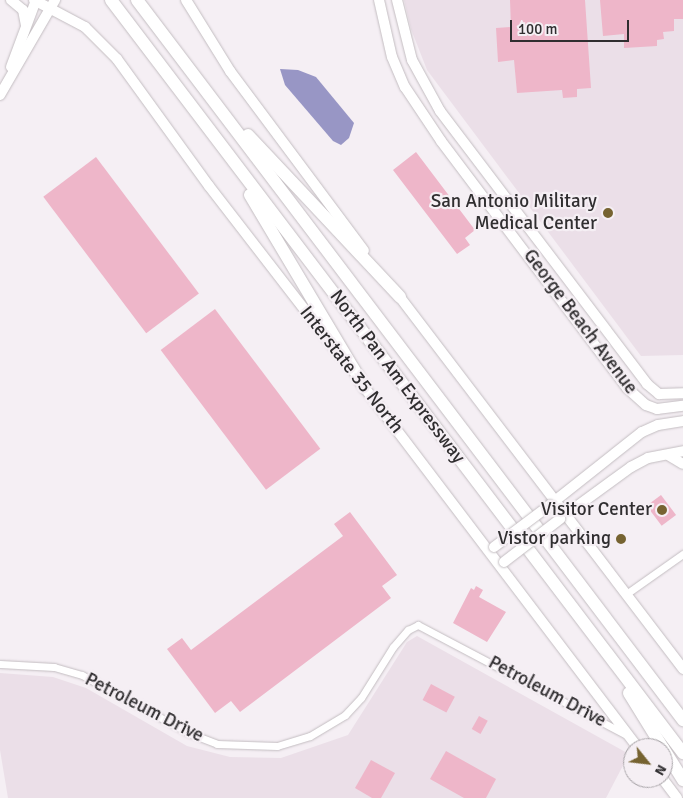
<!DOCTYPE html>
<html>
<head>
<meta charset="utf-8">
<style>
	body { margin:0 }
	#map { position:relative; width:683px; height:798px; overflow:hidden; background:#f5eff4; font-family:Signika,sans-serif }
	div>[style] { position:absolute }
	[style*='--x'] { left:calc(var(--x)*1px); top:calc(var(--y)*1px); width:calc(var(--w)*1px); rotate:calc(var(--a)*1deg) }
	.built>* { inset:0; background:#ebdfe8 }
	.water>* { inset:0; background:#9896c5 }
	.building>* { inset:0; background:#eeb6c9; transform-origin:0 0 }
	.roads { filter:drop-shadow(0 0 1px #c3bdc1) drop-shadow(0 0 1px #c3bdc1) }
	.street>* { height:7px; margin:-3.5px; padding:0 3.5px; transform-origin:3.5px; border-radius:3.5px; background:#fff }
	.secondary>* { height:10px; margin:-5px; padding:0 5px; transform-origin:5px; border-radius:5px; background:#fff }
	.highway>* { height:12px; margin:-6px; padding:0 6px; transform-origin:6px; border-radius:6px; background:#fff }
	.bridges { filter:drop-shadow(0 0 1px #c3bdc1) drop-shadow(0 0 1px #c3bdc1) }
	.secondary-bridge>* { height:10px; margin:-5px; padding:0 5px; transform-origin:5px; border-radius:5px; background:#fff }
	.dots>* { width:14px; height:14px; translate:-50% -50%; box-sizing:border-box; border:2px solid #f5eff4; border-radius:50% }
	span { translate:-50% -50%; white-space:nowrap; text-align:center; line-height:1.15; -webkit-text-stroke:4.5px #f5eff4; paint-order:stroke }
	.poi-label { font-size:19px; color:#302e30 }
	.right { translate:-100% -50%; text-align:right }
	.street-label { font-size:19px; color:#302e30 }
	.north { position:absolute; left:623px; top:738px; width:50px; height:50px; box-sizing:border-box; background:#f5eff4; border:1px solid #a6a2a6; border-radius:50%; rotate:119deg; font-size:14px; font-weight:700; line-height:20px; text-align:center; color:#302e30 }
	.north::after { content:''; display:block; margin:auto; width:18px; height:22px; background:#766331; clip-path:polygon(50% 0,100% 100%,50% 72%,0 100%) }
	.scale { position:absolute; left:510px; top:20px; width:119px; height:22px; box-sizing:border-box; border:2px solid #302e30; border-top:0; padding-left:6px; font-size:15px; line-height:18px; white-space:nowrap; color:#302e30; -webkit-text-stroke:4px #f5eff4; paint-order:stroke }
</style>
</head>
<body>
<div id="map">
	<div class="built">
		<i style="clip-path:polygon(404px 0,683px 0,683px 355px,641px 356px,427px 70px,411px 29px)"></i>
		<i style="clip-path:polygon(417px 636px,629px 754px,606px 798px,8px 798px,0 750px,0 673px,53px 677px,86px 688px,187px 746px,230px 757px,281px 758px,348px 735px,407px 642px)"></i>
	</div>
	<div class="water">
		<i style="clip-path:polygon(280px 69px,298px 70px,316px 77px,354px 123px,349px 138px,341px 145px,333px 141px,285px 85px)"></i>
	</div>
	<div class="building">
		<i style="clip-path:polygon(510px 0,585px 0,591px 88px,577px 89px,577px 97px,563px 98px,562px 90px,517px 93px,514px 60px,498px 62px,496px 28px,511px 27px)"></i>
		<i style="clip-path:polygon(600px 0,683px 0,683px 19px,674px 19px,674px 31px,663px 32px,664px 39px,657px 40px,657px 46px,624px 48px,624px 34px,603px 36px)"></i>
		<i style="clip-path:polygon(416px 152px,475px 230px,465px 238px,470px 245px,457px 254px,393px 170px)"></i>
		<i style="left:96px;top:157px;width:171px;height:66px;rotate:53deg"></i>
		<i style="left:215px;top:309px;width:175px;height:68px;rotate:53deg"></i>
		<i style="left:661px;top:495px;width:25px;height:18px;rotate:53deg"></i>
		<i style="clip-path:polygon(350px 512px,397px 575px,382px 586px,391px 598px,240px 712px,231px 701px,215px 713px,167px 649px,182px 638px,191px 650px,343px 536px,334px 524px)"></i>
		<i style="clip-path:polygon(476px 586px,483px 590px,479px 597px,506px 612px,487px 642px,453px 623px,471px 588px,474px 590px)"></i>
		<i style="left:431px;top:684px;width:27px;height:18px;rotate:28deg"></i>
		<i style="left:479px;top:716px;width:10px;height:15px;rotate:29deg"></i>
		<i style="clip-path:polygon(446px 751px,496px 779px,486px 798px,464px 798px,430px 779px)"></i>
		<i style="clip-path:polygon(371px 760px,395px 773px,381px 798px,372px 798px,355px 788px)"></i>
	</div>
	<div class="roads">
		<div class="street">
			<i style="--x:626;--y:594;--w:70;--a:-35.1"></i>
			<i style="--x:0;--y:664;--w:54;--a:3.2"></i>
			<i style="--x:54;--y:667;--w:29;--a:16"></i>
			<i style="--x:82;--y:675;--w:122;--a:28.5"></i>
			<i style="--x:189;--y:733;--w:30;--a:21"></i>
			<i style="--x:217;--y:744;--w:60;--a:1.9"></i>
			<i style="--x:277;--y:746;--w:34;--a:-17"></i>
			<i style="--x:310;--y:736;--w:41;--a:-31"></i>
			<i style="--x:345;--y:715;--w:23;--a:-47"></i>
			<i style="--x:361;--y:698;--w:60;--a:-57.9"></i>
			<i style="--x:393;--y:647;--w:23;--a:-49"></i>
			<i style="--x:408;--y:630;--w:11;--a:-27"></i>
			<i style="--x:418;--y:625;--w:234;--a:27.8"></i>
		</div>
		<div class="secondary">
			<i style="--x:11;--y:0;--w:16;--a:40"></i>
			<i style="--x:23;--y:10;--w:15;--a:79"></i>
			<i style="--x:34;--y:0;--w:58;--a:27.9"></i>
			<i style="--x:85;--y:27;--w:45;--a:45"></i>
			<i style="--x:117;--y:59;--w:157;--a:54.1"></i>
			<i style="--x:209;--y:186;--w:216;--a:52.3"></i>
			<i style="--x:186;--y:0;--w:84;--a:58.2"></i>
			<i style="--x:230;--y:71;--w:224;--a:53.3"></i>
			<i style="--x:379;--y:0;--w:58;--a:77.2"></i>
			<i style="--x:392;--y:57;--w:33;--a:67"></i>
			<i style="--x:405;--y:87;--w:65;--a:56.3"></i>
			<i style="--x:441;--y:141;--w:309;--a:53"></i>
			<i style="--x:627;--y:388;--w:25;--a:42"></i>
			<i style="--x:646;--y:405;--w:12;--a:20"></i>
			<i style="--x:657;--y:409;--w:26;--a:-7"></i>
			<i style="--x:397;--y:0;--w:62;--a:76"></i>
			<i style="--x:412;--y:60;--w:58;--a:61.2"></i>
			<i style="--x:440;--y:111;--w:343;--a:52.8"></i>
			<i style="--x:647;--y:384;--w:16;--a:40"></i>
			<i style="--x:659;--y:394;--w:24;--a:-2"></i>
			<i style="--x:11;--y:67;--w:72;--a:-69.5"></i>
			<i style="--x:0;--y:95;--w:110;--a:-59.9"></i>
			<i style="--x:396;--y:292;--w:474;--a:52.7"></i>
			<i style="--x:361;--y:383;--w:458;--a:52.8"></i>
			<i style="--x:668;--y:455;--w:17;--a:31"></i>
			<i style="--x:551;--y:504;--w:116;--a:-38.4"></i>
			<i style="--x:642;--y:432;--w:17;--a:-24"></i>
			<i style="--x:658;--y:425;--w:25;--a:-9"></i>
			<i style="--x:561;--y:518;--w:87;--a:-36.1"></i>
			<i style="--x:631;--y:467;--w:19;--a:-28"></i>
			<i style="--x:648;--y:458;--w:36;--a:-11"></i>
			<i style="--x:662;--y:778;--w:25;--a:53"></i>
		</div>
		<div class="highway">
			<i style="--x:111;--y:0;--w:946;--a:52.78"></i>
			<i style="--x:137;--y:0;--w:904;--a:52.83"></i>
			<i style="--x:248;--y:135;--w:222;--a:46.8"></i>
			<i style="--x:250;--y:195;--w:225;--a:59.2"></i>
			<i style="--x:629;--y:693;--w:65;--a:58.3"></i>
			<i style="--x:663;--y:748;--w:38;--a:58"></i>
		</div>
	</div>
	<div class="bridges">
		<div class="secondary-bridge">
			<i style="--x:494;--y:547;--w:70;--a:-36.9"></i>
			<i style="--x:504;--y:562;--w:71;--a:-37.5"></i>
		</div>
	</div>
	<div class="dots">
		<i style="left:608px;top:213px;background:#766331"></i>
		<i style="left:662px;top:510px;background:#766331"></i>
		<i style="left:621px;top:539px;background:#766331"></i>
	</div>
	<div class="poi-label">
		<span class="right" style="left:597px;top:213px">San Antonio Military<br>Medical Center</span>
		<span class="right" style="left:652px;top:510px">Visitor Center</span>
		<span class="right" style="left:611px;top:539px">Vistor parking</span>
	</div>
	<div class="street-label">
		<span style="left:580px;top:322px;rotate:53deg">George Beach Avenue</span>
		<span style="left:351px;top:370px;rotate:52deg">Interstate 35 North</span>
		<span style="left:397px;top:377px;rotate:53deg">North Pan Am Expressway</span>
		<span style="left:547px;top:692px;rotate:28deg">Petroleum Drive</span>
		<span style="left:144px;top:708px;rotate:27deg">Petroleum Drive</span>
	</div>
	<div class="north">N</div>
	<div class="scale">100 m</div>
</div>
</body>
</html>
